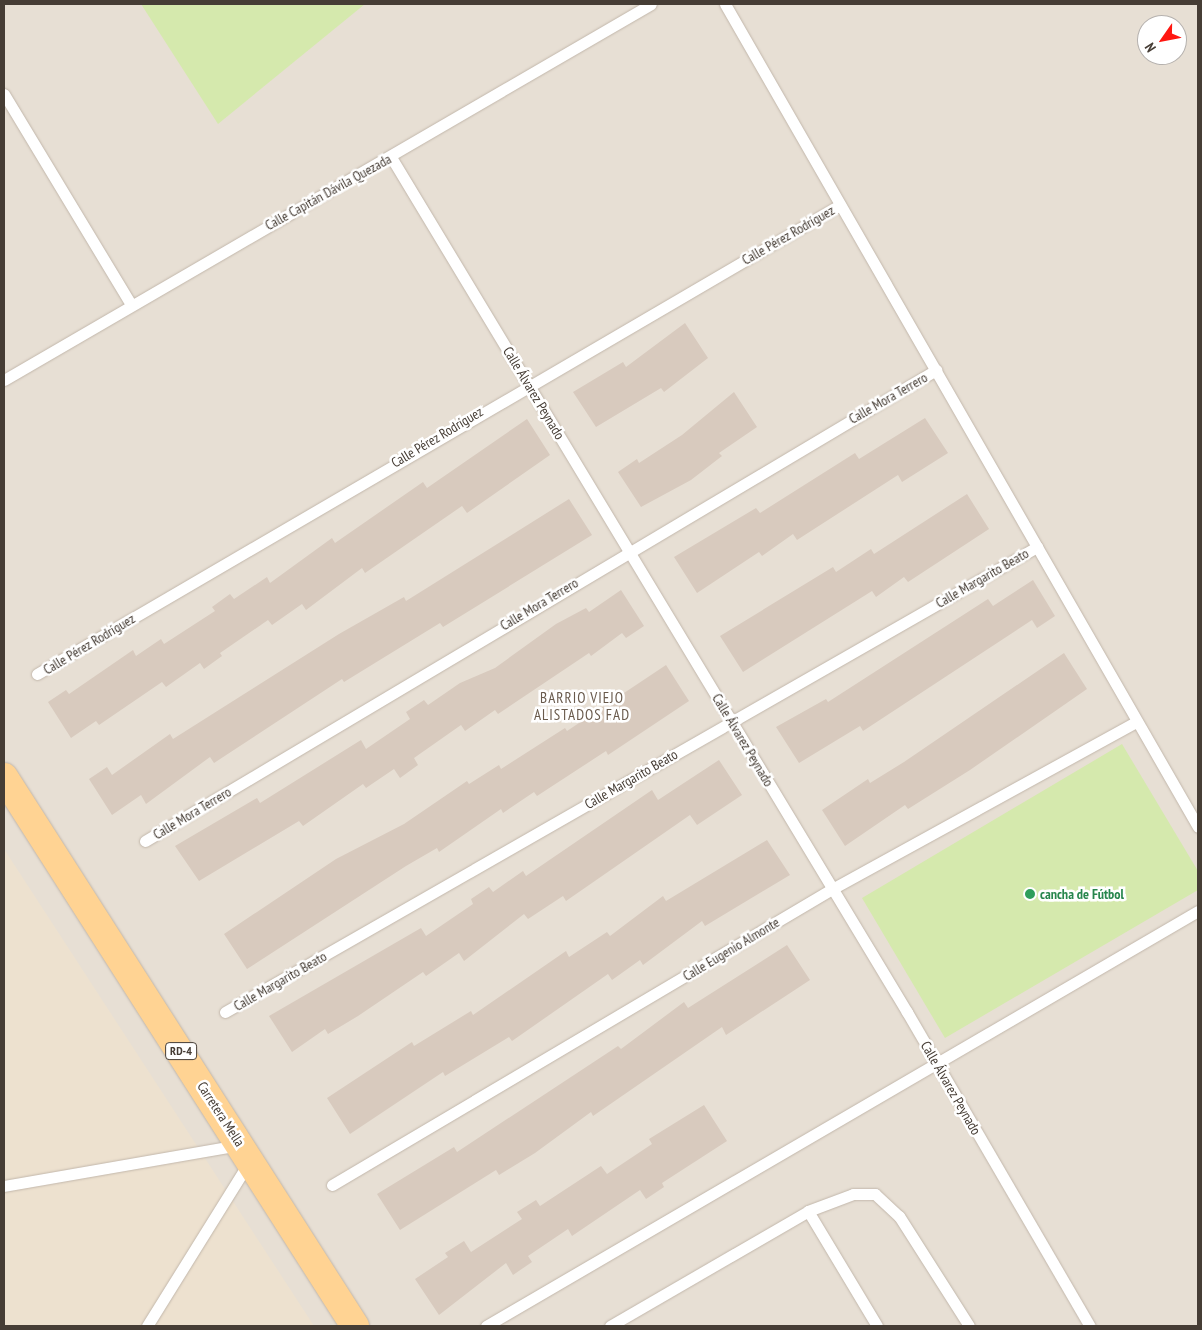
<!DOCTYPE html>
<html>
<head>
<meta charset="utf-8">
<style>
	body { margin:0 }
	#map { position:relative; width:1202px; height:1330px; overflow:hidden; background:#f3ede6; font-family:"PT Sans Narrow",sans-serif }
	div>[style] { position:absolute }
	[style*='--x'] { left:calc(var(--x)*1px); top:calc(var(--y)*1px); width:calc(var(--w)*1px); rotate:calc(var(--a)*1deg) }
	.residential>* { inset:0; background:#e7dfd4 }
	.education>* { inset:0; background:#ede1cf }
	.green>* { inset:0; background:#d5e9ad }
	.building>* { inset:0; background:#d8cabe }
	.roads { filter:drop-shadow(0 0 1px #c2b7ab) drop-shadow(0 0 1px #c2b7ab) }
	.lane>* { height:11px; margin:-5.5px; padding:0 5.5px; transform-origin:5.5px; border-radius:5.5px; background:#fff }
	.primary>* { height:28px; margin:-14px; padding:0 14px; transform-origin:14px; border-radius:14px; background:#ffd393 }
	.dots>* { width:14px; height:14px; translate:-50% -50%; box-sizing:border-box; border:2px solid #fff; border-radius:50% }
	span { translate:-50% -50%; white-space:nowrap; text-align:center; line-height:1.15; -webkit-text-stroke:5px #fff; paint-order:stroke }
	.shield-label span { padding:1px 4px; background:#fff; border:1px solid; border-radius:4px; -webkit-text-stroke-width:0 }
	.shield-label { font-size:12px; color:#463d35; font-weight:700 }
	.street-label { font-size:14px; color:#463d35 }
	.leisure-label { font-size:14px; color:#27864d; font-weight:700 }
	.left { translate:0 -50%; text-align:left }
	.neighbourhood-label { font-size:15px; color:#695a4c; letter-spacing:1px }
	.frame { position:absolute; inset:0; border:5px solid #463d35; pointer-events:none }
	.north { position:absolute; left:1137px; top:15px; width:50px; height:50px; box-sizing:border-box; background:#fff; border:1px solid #b5b1ae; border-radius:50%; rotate:237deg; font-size:14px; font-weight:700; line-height:20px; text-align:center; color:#463d35 }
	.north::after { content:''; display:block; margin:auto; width:18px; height:22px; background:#ff1711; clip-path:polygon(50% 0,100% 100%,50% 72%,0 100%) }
</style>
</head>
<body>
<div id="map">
	<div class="residential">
		<i style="clip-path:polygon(evenodd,4px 4px,1198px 4px,1198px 1326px,4px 1326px,4px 4px,1147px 25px,1177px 25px,1177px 55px,1147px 55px,1147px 25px)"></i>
	</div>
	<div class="education">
		<i style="clip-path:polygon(4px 849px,314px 1326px,4px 1326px)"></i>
	</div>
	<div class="green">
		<i style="clip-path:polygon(141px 4px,365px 4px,218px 124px)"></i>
		<i style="clip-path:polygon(1122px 744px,1198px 871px,1198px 890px,945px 1038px,862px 898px)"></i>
	</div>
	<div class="building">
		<i style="clip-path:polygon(685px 323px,708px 358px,664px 392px,661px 388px,596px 427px,573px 392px,623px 362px,626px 367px)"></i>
		<i style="clip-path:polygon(734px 392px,757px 427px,719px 453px,722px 456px,691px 480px,641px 507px,618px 472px,637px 459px,639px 463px,682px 435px)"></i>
		<i style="clip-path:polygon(925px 418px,948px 453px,902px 482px,898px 475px,797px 540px,793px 534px,762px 556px,759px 552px,697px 593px,674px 557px,756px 508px,760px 513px,855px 453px,859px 459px)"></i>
		<i style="clip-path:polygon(527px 419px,550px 455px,467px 513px,462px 506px,365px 573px,362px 568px,306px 610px,302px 604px,272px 625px,268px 620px,220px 653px,222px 656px,204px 669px,200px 663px,166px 687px,162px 682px,99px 725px,96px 721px,71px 738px,48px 702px,66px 690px,69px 694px,133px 650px,136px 656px,161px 639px,164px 644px,215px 611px,212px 607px,230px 594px,234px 599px,267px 577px,270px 583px,332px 538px,335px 543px,423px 482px,427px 488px)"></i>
		<i style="clip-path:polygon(967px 494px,989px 529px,908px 582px,904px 577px,876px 597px,872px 591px,743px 672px,720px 636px,833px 567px,836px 572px,871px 549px,874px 554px)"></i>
		<i style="clip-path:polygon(569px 499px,592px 535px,443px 627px,440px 623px,344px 682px,342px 679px,214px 763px,210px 757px,146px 804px,141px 795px,112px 815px,89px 779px,107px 767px,112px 775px,170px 734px,173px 739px,339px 634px,404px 597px,406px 601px)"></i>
		<i style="clip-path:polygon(1033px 580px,1055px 616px,1037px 628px,1032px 620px,863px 731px,860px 726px,799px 763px,776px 727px,826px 699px,828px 702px,988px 599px,993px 606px)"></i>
		<i style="clip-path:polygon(621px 590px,644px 626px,626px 638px,622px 633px,591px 656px,589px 653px,498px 714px,495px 710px,465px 731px,461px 725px,414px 758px,418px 765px,400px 778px,394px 769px,366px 788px,363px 784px,303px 826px,299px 821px,199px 881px,175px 846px,257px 798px,260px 803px,361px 740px,366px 749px,410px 719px,406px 712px,424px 700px,428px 705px,460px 683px,495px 668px,556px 624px,586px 608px,589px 612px)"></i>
		<i style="clip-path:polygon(1064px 653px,1087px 689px,970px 770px,908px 809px,905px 805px,845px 846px,822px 810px,868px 779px,870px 783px,904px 762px)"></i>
		<i style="clip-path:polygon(666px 665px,689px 701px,608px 755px,606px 751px,537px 796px,534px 792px,503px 813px,501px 809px,439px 852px,437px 848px,406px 866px,247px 969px,224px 934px,336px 859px,404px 824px,467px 781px,469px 784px,499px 765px,501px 769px,565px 728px,567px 731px)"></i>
		<i style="clip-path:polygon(719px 760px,742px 795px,697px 825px,690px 815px,566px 901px,563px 896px,528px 919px,524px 914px,464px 961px,459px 953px,426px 976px,423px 972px,358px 1016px,328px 1034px,325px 1029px,292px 1052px,269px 1016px,421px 928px,426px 936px,473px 904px,471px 899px,489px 887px,493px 892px,523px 871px,526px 876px,652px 790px,658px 800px)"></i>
		<i style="clip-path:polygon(767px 840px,790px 875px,705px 926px,702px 921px,643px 965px,640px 960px,612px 980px,608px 974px,512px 1041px,509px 1037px,445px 1076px,443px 1072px,350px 1134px,327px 1098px,412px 1042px,414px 1046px,471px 1011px,473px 1015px,566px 951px,569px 957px,607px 932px,610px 936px,663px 896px,666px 901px)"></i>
		<i style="clip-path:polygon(787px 945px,810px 980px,726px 1035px,722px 1027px,593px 1116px,591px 1112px,535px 1153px,499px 1175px,496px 1170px,400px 1230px,377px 1194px,454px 1147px,457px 1152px,618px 1046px,621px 1049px,684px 1002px,688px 1008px)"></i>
		<i style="clip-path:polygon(704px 1105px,727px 1141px,662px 1183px,664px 1187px,646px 1199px,640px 1190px,572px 1236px,568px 1229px,528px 1256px,532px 1262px,513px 1275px,506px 1263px,439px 1315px,415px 1279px,448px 1257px,445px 1253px,464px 1241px,471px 1252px,522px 1219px,517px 1212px,536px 1200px,540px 1206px,601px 1166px,607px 1174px,652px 1144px,649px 1139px)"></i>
	</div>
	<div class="roads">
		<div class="lane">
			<i style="--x:725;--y:4;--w:949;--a:60.11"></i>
			<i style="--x:4;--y:94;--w:244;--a:58.9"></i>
			<i style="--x:391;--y:157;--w:999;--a:58.89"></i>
			<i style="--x:907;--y:1012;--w:363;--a:59.8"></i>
			<i style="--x:4;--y:380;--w:748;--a:-30.16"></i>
			<i style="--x:37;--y:674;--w:930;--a:-30.29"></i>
			<i style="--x:145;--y:841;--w:921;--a:-30.77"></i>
			<i style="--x:225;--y:1012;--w:936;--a:-29.8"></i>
			<i style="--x:332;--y:1185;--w:581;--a:-30.63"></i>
			<i style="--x:832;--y:889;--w:347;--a:-28.8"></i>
			<i style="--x:4;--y:1186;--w:239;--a:-9.9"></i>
			<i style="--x:808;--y:1211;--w:134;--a:59"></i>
			<i style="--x:147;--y:1326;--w:193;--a:-58.1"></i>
			<i style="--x:486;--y:1326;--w:824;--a:-30.24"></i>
			<i style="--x:610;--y:1326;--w:229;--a:-30.1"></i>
			<i style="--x:808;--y:1211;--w:48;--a:-20.7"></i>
			<i style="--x:853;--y:1194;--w:22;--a:0"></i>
			<i style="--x:875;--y:1194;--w:33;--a:43"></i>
			<i style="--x:899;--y:1216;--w:130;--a:57.5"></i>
		</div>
		<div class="primary">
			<i style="--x:4;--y:777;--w:652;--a:57.41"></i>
		</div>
	</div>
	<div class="dots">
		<i style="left:1030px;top:894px;background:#2e9e5b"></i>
	</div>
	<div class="shield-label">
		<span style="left:181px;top:1051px">RD-4</span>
	</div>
	<div class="street-label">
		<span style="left:328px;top:192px;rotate:-29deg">Calle Capitán Dávila Quezada</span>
		<span style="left:788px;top:235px;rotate:-30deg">Calle Pérez Rodríguez</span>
		<span style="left:534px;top:393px;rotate:59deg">Calle Álvarez Peynado</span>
		<span style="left:888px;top:398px;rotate:-30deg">Calle Mora Terrero</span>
		<span style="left:437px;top:437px;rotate:-31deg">Calle Pérez Rodríguez</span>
		<span style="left:982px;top:578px;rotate:-30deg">Calle Margarito Beato</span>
		<span style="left:539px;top:604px;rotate:-31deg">Calle Mora Terrero</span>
		<span style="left:89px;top:644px;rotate:-31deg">Calle Pérez Rodríguez</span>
		<span style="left:743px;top:740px;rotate:59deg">Calle Álvarez Peynado</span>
		<span style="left:631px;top:779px;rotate:-30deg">Calle Margarito Beato</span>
		<span style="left:192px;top:813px;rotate:-31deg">Calle Mora Terrero</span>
		<span style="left:731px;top:949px;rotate:-31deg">Calle Eugenio Almonte</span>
		<span style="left:280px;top:981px;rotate:-30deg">Calle Margarito Beato</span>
		<span style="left:951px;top:1088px;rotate:60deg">Calle Álvarez Peynado</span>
		<span style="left:221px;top:1114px;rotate:57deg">Carretera Mella</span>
	</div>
	<div class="leisure-label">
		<span class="left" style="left:1040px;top:894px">cancha de Fútbol</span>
	</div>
	<div class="neighbourhood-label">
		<span style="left:582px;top:706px">BARRIO VIEJO<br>ALISTADOS FAD</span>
	</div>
	<div class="frame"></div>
	<div class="north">N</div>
</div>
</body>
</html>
